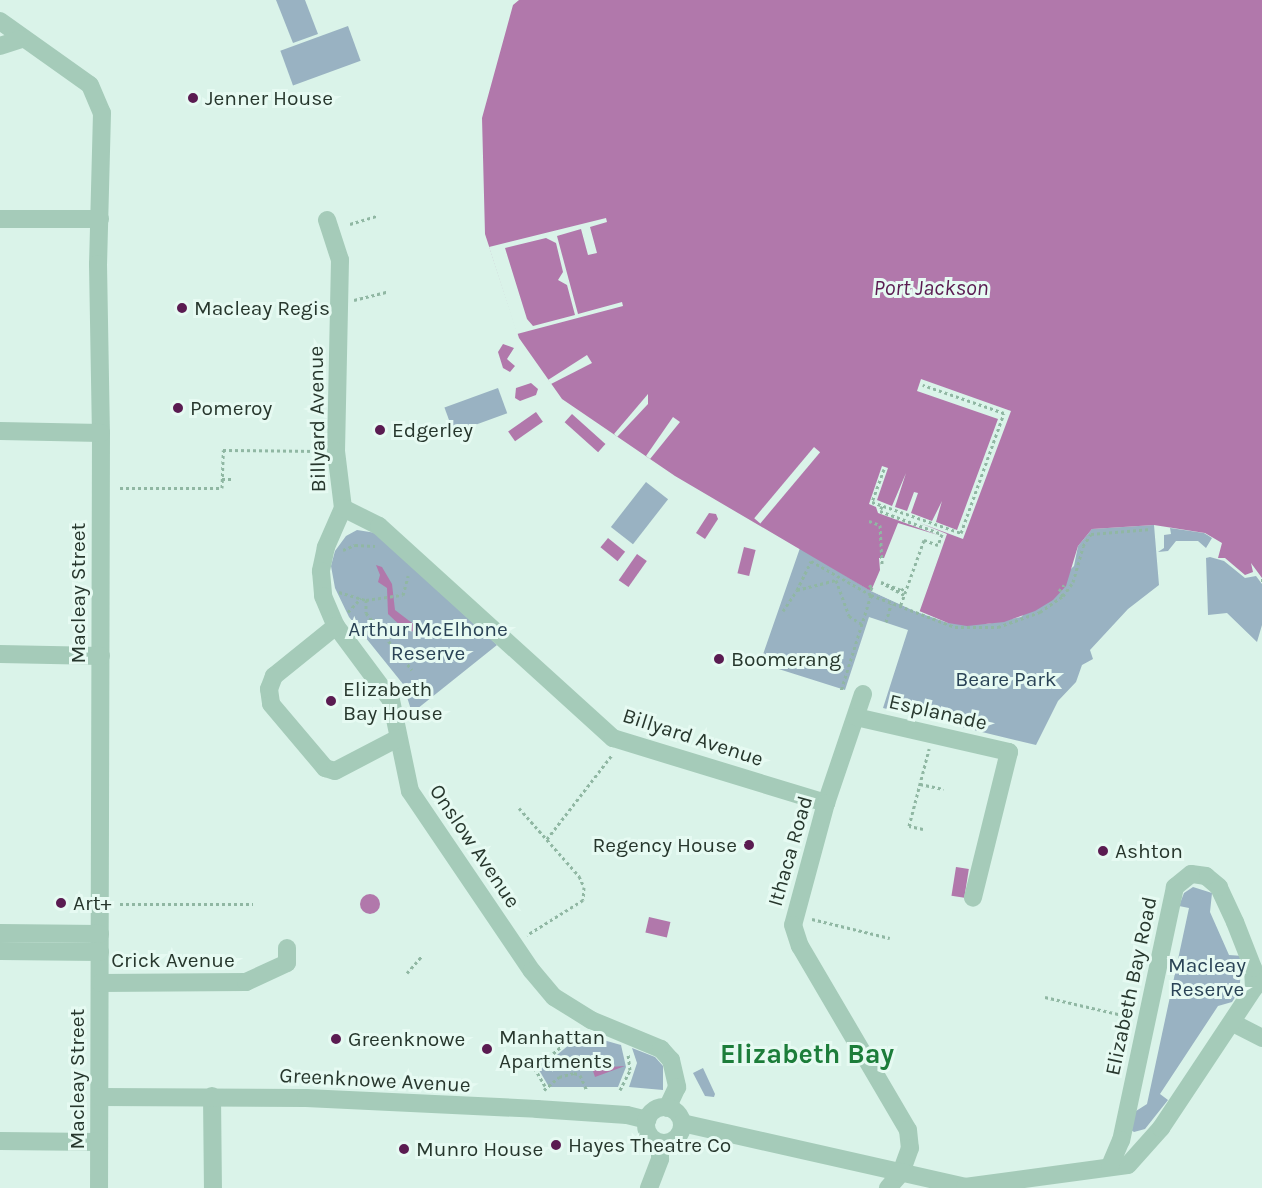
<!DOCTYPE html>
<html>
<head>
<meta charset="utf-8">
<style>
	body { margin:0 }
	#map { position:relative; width:1262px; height:1188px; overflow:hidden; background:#daf3e9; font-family:Karla,sans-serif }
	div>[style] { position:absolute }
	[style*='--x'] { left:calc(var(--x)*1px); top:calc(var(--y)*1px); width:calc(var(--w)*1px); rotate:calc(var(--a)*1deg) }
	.green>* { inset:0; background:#99b2c2; transform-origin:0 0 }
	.water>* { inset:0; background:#b178ab; transform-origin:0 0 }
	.round { border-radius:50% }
	.pier>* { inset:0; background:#daf3e9; transform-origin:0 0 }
	.path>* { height:3px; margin-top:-1.5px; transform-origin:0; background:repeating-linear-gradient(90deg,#90b7a3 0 3px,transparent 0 6px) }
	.minor>* { height:18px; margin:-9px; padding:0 9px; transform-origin:9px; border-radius:9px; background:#a5cbb9 }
	.minor>.ring { margin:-9px; padding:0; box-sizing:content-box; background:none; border:18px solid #a5cbb9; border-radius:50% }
	.dots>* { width:16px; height:16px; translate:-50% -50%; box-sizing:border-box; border:3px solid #e6faf2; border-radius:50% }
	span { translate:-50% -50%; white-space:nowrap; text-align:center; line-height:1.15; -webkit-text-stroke:6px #e6faf2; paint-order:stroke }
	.poi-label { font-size:21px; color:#27372d }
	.left { translate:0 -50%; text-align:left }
	.right { translate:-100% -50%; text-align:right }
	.street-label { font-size:21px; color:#27372d }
	.park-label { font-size:21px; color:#2a4356 }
	.water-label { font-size:22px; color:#5a1b51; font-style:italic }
	.district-label { font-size:27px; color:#1c7d3a; font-weight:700 }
</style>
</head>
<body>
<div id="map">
	<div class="green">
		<i style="clip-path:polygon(276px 0,305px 0,318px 34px,293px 43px)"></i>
		<i style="left:348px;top:26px;width:37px;height:72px;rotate:70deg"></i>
		<i style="left:498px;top:388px;width:27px;height:57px;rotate:70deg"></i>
		<i style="left:646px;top:482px;width:28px;height:57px;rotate:38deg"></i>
		<i style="clip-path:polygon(1154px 525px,1159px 585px,1128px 609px,1090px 650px,1093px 659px,1082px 665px,1076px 682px,1058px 701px,1036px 745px,883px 708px,908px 630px,869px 617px,845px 690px,760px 663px,800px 548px,871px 591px,917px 612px,948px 623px,987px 624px,1021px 617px,1074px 566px,1078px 546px,1092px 529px)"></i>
		<i style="clip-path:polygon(1170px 528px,1204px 533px,1212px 538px,1206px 548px,1198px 541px,1176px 541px,1168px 551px,1158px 552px,1164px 548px,1164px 535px,1171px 534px)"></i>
		<i style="clip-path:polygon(357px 530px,376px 533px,497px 645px,412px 713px,403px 684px,349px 617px,335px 588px,331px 566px,335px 551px,346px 536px)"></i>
		<i style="clip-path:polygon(1210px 557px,1224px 561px,1245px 578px,1256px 576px,1262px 584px,1262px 625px,1257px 642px,1227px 613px,1208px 615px,1206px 558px)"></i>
		<i style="clip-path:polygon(1193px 887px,1212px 893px,1210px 912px,1229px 955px,1243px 956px,1239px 991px,1232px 1002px,1218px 1006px,1160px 1094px,1168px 1100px,1145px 1129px,1134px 1132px,1131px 1130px,1136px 1111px,1147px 1104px,1189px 908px,1179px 906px,1184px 893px)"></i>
		<i style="clip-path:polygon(582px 1034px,621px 1045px,626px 1067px,618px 1087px,549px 1087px,539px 1070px)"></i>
		<i style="clip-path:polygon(632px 1048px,655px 1057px,663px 1066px,663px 1090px,629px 1087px,637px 1063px)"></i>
		<i style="clip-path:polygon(703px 1068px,715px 1094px,714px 1097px,705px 1096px,693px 1073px)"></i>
	</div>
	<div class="water">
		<i style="clip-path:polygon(519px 0,1262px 0,1262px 578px,1251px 563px,1253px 572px,1245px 575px,1225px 558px,1218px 558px,1222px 543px,1205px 533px,1154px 525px,1092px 529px,1078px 546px,1066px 586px,1053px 600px,1035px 611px,1004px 622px,967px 626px,948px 623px,869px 590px,675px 476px,562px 399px,519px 338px,485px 234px,482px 118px,513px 5px)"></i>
		<i style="clip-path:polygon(503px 344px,514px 348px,507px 359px,515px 366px,510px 372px,503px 368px,498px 352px)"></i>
		<i style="clip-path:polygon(531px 383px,538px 389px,536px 395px,520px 401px,515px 398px,516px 388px)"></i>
		<i style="left:536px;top:412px;width:12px;height:34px;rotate:55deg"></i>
		<i style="left:572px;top:414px;width:45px;height:11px;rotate:42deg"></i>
		<i style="clip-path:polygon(709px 513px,716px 514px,718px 519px,705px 539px,696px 533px)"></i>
		<i style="left:608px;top:538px;width:22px;height:12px;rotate:39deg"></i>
		<i style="left:744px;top:547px;width:12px;height:27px;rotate:14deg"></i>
		<i style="left:637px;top:554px;width:12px;height:32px;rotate:35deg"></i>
		<i style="clip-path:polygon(376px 565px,382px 567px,392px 584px,395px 610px,416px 626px,415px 632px,404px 629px,388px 614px,387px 588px,378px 582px,380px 575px)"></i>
		<i style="left:956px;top:867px;width:13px;height:29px;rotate:9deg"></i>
		<i class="round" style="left:360px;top:894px;width:20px;height:20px"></i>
		<i style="left:649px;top:917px;width:22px;height:16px;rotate:13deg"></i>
		<i style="clip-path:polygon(595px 1059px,609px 1067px,625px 1066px,595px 1077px,591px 1065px)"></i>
	</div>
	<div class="pier">
		<i style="clip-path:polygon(evenodd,606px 218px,607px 222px,590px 227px,597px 253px,588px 255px,581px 229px,557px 236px,578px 314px,622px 302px,623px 306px,517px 334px,489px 247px,606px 218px,546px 238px,556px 243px,563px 272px,558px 280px,567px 285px,575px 315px,533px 326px,527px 319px,505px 248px,546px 238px)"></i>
		<i style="clip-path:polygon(587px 355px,592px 363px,551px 384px,548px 380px)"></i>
		<i style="clip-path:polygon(921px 379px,1011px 411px,963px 539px,920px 523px,947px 534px,919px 613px,871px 591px,880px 570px,879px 558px,884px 558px,898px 523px,938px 535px,878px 513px,876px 507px,869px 504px,882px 466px,888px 468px,877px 500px,892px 506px,906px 473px,895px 507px,907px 511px,914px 492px,918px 493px,911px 513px,932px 521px,942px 501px,936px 522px,957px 530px,998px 419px,917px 391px)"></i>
		<i style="clip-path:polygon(648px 394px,648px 404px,617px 437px,614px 434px)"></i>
		<i style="clip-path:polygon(673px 417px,680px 422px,650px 459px,646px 456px)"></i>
		<i style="left:814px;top:447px;width:8px;height:93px;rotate:40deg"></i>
	</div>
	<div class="path">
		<i style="--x:350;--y:224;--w:28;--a:-17"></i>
		<i style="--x:354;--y:300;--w:34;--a:-14"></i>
		<i style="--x:884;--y:469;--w:35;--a:110"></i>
		<i style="--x:872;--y:502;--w:94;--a:19.2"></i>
		<i style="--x:961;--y:533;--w:127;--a:-70.3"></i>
		<i style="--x:1004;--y:413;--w:86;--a:-160.9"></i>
		<i style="--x:222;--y:479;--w:11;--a:0"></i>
		<i style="--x:120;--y:488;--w:102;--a:0"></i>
		<i style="--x:222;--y:488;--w:38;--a:-88"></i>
		<i style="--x:223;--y:450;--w:96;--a:0.6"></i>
		<i style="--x:882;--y:506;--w:5;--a:112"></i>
		<i style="--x:880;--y:511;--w:66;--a:20.4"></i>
		<i style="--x:942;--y:534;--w:12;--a:110"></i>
		<i style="--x:938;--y:545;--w:15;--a:-160"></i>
		<i style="--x:924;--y:540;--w:71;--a:109.7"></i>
		<i style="--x:869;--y:521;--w:12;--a:20"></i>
		<i style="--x:880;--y:525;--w:39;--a:87"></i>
		<i style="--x:343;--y:550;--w:13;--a:-23"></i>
		<i style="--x:355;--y:545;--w:20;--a:3"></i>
		<i style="--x:1261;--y:580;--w:1;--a:0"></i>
		<i style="--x:869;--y:585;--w:4;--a:34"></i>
		<i style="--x:872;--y:587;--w:8;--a:113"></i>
		<i style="--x:797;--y:590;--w:32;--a:-64"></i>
		<i style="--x:811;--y:561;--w:69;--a:29.5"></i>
		<i style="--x:871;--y:595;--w:101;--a:107.4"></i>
		<i style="--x:339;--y:592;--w:28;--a:17"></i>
		<i style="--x:366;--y:600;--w:37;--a:-8"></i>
		<i style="--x:403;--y:595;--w:20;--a:-75"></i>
		<i style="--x:871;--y:595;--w:90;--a:20.9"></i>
		<i style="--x:955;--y:627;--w:43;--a:0"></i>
		<i style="--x:998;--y:627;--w:45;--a:-19.7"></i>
		<i style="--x:1040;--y:612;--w:28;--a:-35"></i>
		<i style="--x:1063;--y:596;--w:17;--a:-54"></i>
		<i style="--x:1073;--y:582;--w:37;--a:-74"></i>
		<i style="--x:1083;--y:546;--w:14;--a:-56"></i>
		<i style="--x:1091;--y:534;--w:60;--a:-4.8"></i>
		<i style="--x:904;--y:595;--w:26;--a:-151"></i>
		<i style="--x:881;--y:582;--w:22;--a:22"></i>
		<i style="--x:901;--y:590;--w:7;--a:-27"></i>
		<i style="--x:1063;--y:596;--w:6;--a:-129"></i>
		<i style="--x:1059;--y:591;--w:8;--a:-50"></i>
		<i style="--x:366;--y:600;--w:13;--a:90"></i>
		<i style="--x:366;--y:613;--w:73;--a:51.1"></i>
		<i style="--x:783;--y:611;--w:25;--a:-56"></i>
		<i style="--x:797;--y:590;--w:40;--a:-14.4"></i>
		<i style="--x:836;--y:580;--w:38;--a:70"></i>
		<i style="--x:849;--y:616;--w:15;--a:32"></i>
		<i style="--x:348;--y:612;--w:19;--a:-47"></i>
		<i style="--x:886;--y:622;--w:19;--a:-74"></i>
		<i style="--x:920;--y:784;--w:24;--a:12"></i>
		<i style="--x:519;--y:808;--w:91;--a:48.6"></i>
		<i style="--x:579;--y:876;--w:12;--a:66"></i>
		<i style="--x:584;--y:887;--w:13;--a:94"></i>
		<i style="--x:583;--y:900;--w:66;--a:148"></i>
		<i style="--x:923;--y:829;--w:14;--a:-168"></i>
		<i style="--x:909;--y:826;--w:80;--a:-75.4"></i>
		<i style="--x:547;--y:839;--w:106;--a:-52.3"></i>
		<i style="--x:120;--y:904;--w:133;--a:0"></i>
		<i style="--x:812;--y:919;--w:80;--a:13.7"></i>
		<i style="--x:407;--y:973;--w:23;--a:-49"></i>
		<i style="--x:1045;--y:997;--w:88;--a:13.1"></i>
		<i style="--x:545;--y:1086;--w:20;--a:-120"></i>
		<i style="--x:535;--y:1069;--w:57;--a:-40.7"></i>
		<i style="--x:544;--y:1090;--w:20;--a:-41"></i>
		<i style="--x:559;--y:1077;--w:16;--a:-15"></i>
		<i style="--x:574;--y:1073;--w:6;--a:18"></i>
		<i style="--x:580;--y:1075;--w:17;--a:66"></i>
		<i style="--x:620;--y:1090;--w:22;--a:-63"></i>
		<i style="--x:630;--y:1070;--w:17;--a:-97"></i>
	</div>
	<div class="minor">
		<i style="--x:0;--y:21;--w:110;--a:35.4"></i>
		<i style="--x:90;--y:85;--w:30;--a:67"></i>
		<i style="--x:102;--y:113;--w:151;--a:91.5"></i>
		<i style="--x:98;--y:264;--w:169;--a:89"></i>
		<i style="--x:101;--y:433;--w:755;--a:90.15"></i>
		<i style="--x:0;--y:46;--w:22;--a:-18"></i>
		<i style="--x:0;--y:219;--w:100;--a:0"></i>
		<i style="--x:327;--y:220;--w:42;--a:72"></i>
		<i style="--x:340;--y:260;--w:191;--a:91.2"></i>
		<i style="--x:336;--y:451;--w:57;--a:83"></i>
		<i style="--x:0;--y:431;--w:101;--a:1.1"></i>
		<i style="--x:343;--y:508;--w:43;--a:113.6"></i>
		<i style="--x:326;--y:547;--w:25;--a:102"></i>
		<i style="--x:321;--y:571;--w:25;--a:85"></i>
		<i style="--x:323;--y:596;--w:33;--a:67"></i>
		<i style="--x:336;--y:626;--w:92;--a:53.4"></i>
		<i style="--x:391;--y:700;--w:93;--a:78.2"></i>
		<i style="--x:410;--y:791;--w:217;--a:55.9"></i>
		<i style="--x:532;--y:971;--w:34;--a:50"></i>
		<i style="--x:554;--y:997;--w:44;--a:31.9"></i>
		<i style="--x:591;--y:1020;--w:76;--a:22.5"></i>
		<i style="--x:661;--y:1049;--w:15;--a:48"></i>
		<i style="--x:671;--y:1060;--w:28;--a:77"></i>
		<i style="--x:677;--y:1087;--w:23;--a:115"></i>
		<i style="--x:343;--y:508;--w:40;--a:26.6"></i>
		<i style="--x:379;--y:526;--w:316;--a:42.2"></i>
		<i style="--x:613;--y:738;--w:223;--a:17"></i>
		<i style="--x:336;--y:626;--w:80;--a:141.1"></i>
		<i style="--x:274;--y:676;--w:14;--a:111"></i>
		<i style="--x:269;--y:689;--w:15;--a:82"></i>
		<i style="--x:271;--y:704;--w:84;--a:49.8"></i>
		<i style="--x:325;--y:768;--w:10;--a:17"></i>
		<i style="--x:335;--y:771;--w:71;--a:-27.6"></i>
		<i style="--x:0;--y:654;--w:101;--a:1.1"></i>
		<i style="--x:863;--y:694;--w:115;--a:108.7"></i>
		<i style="--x:826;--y:803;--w:126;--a:105.1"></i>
		<i style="--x:793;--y:925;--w:22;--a:72"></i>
		<i style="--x:800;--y:946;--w:213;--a:59.6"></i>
		<i style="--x:908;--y:1130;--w:18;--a:84"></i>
		<i style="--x:910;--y:1148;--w:27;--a:110"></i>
		<i style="--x:901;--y:1173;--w:20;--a:131"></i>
		<i style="--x:856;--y:717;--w:157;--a:12.9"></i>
		<i style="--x:1009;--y:752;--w:150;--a:103.9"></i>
		<i style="--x:0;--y:933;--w:100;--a:0.6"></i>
		<i style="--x:0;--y:951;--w:100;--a:0.6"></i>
		<i style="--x:100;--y:983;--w:146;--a:-0.4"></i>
		<i style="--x:246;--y:982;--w:45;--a:-24.9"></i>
		<i style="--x:287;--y:963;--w:15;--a:-90"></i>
		<i style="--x:1233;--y:1023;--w:33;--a:27"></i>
		<i style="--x:212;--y:1096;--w:92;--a:89.4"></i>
		<i style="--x:100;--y:1097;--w:206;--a:0.3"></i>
		<i style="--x:306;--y:1098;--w:231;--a:2.7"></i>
		<i style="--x:537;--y:1109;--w:90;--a:3.8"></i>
		<i style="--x:627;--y:1115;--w:21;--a:14"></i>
		<i class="ring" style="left:646px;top:1107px;width:18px;height:18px"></i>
		<i style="--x:682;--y:1123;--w:290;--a:12.7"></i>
		<i style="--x:965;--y:1187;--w:164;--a:-7.7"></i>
		<i style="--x:1128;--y:1165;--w:50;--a:-48.3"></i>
		<i style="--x:1161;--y:1128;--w:168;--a:-56.4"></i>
		<i style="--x:1254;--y:988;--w:20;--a:-93"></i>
		<i style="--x:1253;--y:968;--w:49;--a:-111.4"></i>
		<i style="--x:1235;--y:922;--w:38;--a:-115"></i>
		<i style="--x:1219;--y:887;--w:17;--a:-140"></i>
		<i style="--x:1206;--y:876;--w:15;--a:-172"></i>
		<i style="--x:1191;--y:874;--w:21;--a:141"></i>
		<i style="--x:1175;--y:887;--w:259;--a:102"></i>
		<i style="--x:1121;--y:1140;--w:28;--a:113"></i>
		<i style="--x:0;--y:1141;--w:99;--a:0.6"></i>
		<i style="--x:649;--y:1188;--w:31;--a:-69"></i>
		<i style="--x:660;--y:1159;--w:16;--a:-90"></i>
	</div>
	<div class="dots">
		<i style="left:193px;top:98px;background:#5a1b51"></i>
		<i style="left:182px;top:308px;background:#5a1b51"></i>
		<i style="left:178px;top:408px;background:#5a1b51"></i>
		<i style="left:380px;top:430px;background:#5a1b51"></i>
		<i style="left:719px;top:659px;background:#5a1b51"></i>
		<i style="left:331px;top:701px;background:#5a1b51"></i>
		<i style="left:749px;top:845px;background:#5a1b51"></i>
		<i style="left:1103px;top:851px;background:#5a1b51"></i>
		<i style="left:61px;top:903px;background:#5a1b51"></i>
		<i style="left:336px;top:1039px;background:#5a1b51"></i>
		<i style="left:487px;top:1049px;background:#5a1b51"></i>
		<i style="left:556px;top:1145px;background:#5a1b51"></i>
		<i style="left:404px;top:1149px;background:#5a1b51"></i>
	</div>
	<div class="poi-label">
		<span class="left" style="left:205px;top:98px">Jenner House</span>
		<span class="left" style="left:194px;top:308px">Macleay Regis</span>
		<span class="left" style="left:190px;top:408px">Pomeroy</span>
		<span class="left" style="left:392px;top:430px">Edgerley</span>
		<span class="left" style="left:731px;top:659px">Boomerang</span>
		<span class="left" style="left:343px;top:701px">Elizabeth<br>Bay House</span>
		<span class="right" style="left:737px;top:845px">Regency House</span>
		<span class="left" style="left:1115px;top:851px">Ashton</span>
		<span class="left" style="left:73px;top:903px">Art+</span>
		<span class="left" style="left:499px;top:1049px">Manhattan<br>Apartments</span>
		<span class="left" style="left:348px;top:1039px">Greenknowe</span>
		<span class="left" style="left:568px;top:1145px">Hayes Theatre Co</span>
		<span class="left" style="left:416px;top:1149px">Munro House</span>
	</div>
	<div class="street-label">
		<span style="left:317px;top:419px;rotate:-91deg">Billyard Avenue</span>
		<span style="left:78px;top:593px;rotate:-90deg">Macleay Street</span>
		<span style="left:938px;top:712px;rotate:13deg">Esplanade</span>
		<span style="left:693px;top:737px;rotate:18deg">Billyard Avenue</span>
		<span style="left:475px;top:846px;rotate:56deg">Onslow Avenue</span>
		<span style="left:790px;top:851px;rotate:-74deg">Ithaca Road</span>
		<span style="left:173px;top:960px">Crick Avenue</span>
		<span style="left:1131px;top:986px;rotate:-78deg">Elizabeth Bay Road</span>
		<span style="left:77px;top:1079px;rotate:-90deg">Macleay Street</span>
		<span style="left:375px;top:1080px;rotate:3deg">Greenknowe Avenue</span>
	</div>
	<div class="park-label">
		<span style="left:428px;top:641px">Arthur McElhone<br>Reserve</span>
		<span style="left:1006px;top:679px">Beare Park</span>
		<span style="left:1207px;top:977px">Macleay<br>Reserve</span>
	</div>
	<div class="water-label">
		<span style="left:931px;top:289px">Port Jackson</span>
	</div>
	<div class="district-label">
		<span style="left:807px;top:1055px">Elizabeth Bay</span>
	</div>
</div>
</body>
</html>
